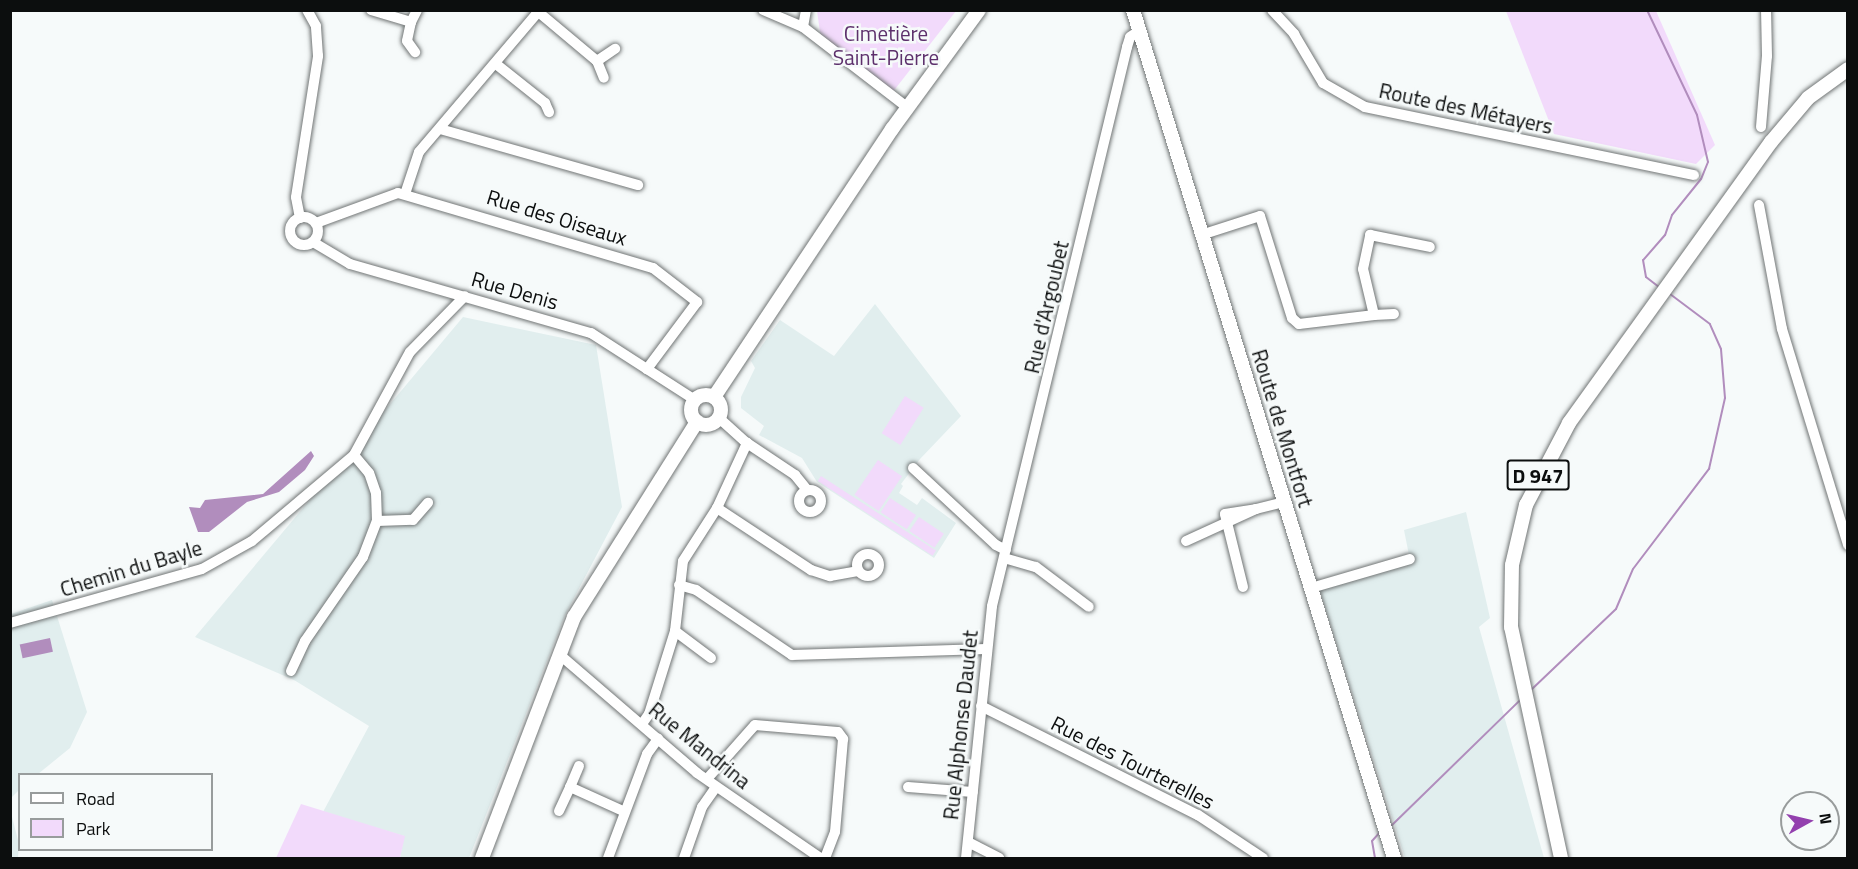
<!DOCTYPE html>
<html>
<head>
<meta charset="utf-8">
<style>
	body { margin:0 }
	#map { position:relative; width:1858px; height:869px; overflow:hidden; background:#f6fafa; font-family:"Titillium Web",sans-serif }
	div>[style] { position:absolute }
	[style*='--x'] { left:calc(var(--x)*1px); top:calc(var(--y)*1px); width:calc(var(--w)*1px); rotate:calc(var(--a)*1deg) }
	.built>* { inset:0; background:#e1eeee }
	.green>* { inset:0; background:#f2dafb; transform-origin:0 0 }
	.water>* { inset:0; background:#b18dbd; transform-origin:0 0 }
	.stream>* { height:2px; margin:-1px; padding:0 1px; transform-origin:1px; border-radius:1px; background:#b18dbd }
	.roads { filter:drop-shadow(0 0 2px #717575) drop-shadow(0 0 2px #717575) }
	.minor>* { height:10px; margin:-5px; padding:0 5px; transform-origin:5px; border-radius:5px; background:#fff }
	.minor>.ring { margin:-5px; padding:0; box-sizing:content-box; background:none; border:10px solid #fff; border-radius:50% }
	.major>* { height:14px; margin:-7px; padding:0 7px; transform-origin:7px; border-radius:7px; background:#fff }
	.major>.ring { margin:-7px; padding:0; box-sizing:content-box; background:none; border:14px solid #fff; border-radius:50% }
	span { translate:-50% -50%; white-space:nowrap; text-align:center; line-height:1.15; -webkit-text-stroke:5px #f6fafa; paint-order:stroke }
	.shield-label span { padding:2px 4px; background:#f6fafa; border:2px solid; border-radius:4px; -webkit-text-stroke-width:0 }
	.shield-label { font-size:20px; color:#0c0e0e; font-weight:700 }
	.park-label { font-size:21px; color:#5d306c }
	.street-label { font-size:21px; color:#0c0e0e }
	.frame { position:absolute; inset:0; border:12px solid #0c0e0e; pointer-events:none }
	.legend { position:absolute; left:18px; top:773px; width:195px; height:78px; box-sizing:border-box; background:#f6fafa; border:2px solid #989c9c; margin:0; padding:8px 10px; list-style:none; font-size:18px; color:#0c0e0e }
	.legend li { display:flex; align-items:center; gap:12px; height:30px }
	.legend b { width:30px; border:2px solid #989c9c }
	.north { position:absolute; left:1780px; top:791px; width:60px; height:60px; box-sizing:border-box; background:#f6fafa; border:2px solid #989c9c; border-radius:50%; rotate:82deg; font-size:16px; font-weight:700; line-height:24px; text-align:center; color:#0c0e0e }
	.north::after { content:''; display:block; margin:auto; width:21px; height:27px; background:#9340ae; clip-path:polygon(50% 0,100% 100%,50% 72%,0 100%) }
</style>
</head>
<body>
<div id="map">
	<div class="built">
		<i style="clip-path:polygon(875px 304px,961px 416px,920px 459px,901px 484px,903px 486px,899px 493px,917px 505px,922px 498px,956px 523px,934px 558px,817px 482px,802px 458px,759px 435px,764px 426px,741px 408px,741px 397px,755px 368px,751px 361px,780px 320px,834px 356px)"></i>
		<i style="clip-path:polygon(463px 317px,596px 345px,622px 507px,565px 615px,469px 858px,400px 858px,404px 836px,323px 812px,369px 726px,294px 680px,195px 637px)"></i>
		<i style="clip-path:polygon(1466px 512px,1490px 618px,1479px 627px,1544px 858px,1405px 858px,1317px 582px,1409px 555px,1404px 530px)"></i>
		<i style="clip-path:polygon(52px 600px,87px 712px,70px 748px,38px 774px,20px 774px,19px 790px,11px 798px,11px 614px)"></i>
		<i style="clip-path:polygon(10px 809px,19px 844px,18px 858px,11px 858px)"></i>
	</div>
	<div class="green">
		<i style="clip-path:polygon(817px 11px,956px 11px,892px 93px,821px 39px)"></i>
		<i style="clip-path:polygon(1506px 11px,1656px 11px,1715px 145px,1696px 164px,1554px 134px)"></i>
		<i style="left:905px;top:396px;width:22px;height:44px;rotate:32deg"></i>
		<i style="left:878px;top:460px;width:29px;height:42px;rotate:34deg"></i>
		<i style="left:821px;top:476px;width:137px;height:6px;rotate:33deg"></i>
		<i style="left:890px;top:498px;width:31px;height:17px;rotate:33deg"></i>
		<i style="left:919px;top:517px;width:30px;height:17px;rotate:34deg"></i>
		<i style="clip-path:polygon(301px 804px,405px 836px,400px 858px,276px 858px)"></i>
	</div>
	<div class="water">
		<i style="clip-path:polygon(311px 451px,314px 456px,305px 470px,279px 492px,247px 502px,209px 532px,198px 532px,189px 507px,200px 508px,205px 500px,263px 494px)"></i>
		<i style="left:50px;top:638px;width:14px;height:31px;rotate:78deg"></i>
	</div>
	<div class="stream">
		<i style="--x:1647;--y:10;--w:116;--a:64.5"></i>
		<i style="--x:1697;--y:115;--w:48;--a:76.8"></i>
		<i style="--x:1708;--y:162;--w:18;--a:112"></i>
		<i style="--x:1701;--y:179;--w:46;--a:128.9"></i>
		<i style="--x:1672;--y:215;--w:21;--a:109"></i>
		<i style="--x:1665;--y:235;--w:33;--a:131"></i>
		<i style="--x:1643;--y:260;--w:17;--a:80"></i>
		<i style="--x:1646;--y:277;--w:18;--a:38"></i>
		<i style="--x:1531;--y:690;--w:117;--a:-43.6"></i>
		<i style="--x:1616;--y:609;--w:43;--a:-67"></i>
		<i style="--x:1633;--y:569;--w:126;--a:-52.8"></i>
		<i style="--x:1709;--y:469;--w:73;--a:-77.3"></i>
		<i style="--x:1725;--y:398;--w:49;--a:-94.7"></i>
		<i style="--x:1721;--y:349;--w:27;--a:-114"></i>
		<i style="--x:1710;--y:324;--w:50;--a:-143.1"></i>
		<i style="--x:1389;--y:828;--w:186;--a:-44.3"></i>
		<i style="--x:1375;--y:858;--w:17;--a:-100"></i>
		<i style="--x:1372;--y:841;--w:13;--a:-48"></i>
	</div>
	<div class="roads">
		<div class="minor">
			<i style="--x:371;--y:10;--w:42;--a:16.7"></i>
			<i style="--x:411;--y:22;--w:13;--a:-63"></i>
			<i style="--x:536;--y:10;--w:80;--a:39.9"></i>
			<i style="--x:597;--y:61;--w:22;--a:-34"></i>
			<i style="--x:763;--y:10;--w:43;--a:23"></i>
			<i style="--x:806;--y:10;--w:17;--a:100"></i>
			<i style="--x:803;--y:27;--w:131;--a:37.6"></i>
			<i style="--x:1272;--y:10;--w:33;--a:47"></i>
			<i style="--x:1294;--y:34;--w:57;--a:59.4"></i>
			<i style="--x:1323;--y:83;--w:48;--a:29.7"></i>
			<i style="--x:1365;--y:107;--w:336;--a:11.7"></i>
			<i style="--x:411;--y:22;--w:19;--a:102"></i>
			<i style="--x:407;--y:41;--w:14;--a:54"></i>
			<i style="--x:597;--y:61;--w:18;--a:68"></i>
			<i style="--x:496;--y:64;--w:63;--a:38.5"></i>
			<i style="--x:545;--y:103;--w:10;--a:66"></i>
			<i style="--x:1761;--y:127;--w:71;--a:-85.2"></i>
			<i style="--x:1767;--y:56;--w:46;--a:-91.2"></i>
			<i style="--x:440;--y:129;--w:206;--a:15.8"></i>
			<i style="--x:405;--y:194;--w:44;--a:-71.6"></i>
			<i style="--x:419;--y:152;--w:187;--a:-49.6"></i>
			<i style="--x:1759;--y:205;--w:126;--a:79.5"></i>
			<i style="--x:1782;--y:329;--w:226;--a:73"></i>
			<i class="ring" style="left:290px;top:217px;width:18px;height:18px"></i>
			<i style="--x:300;--y:218;--w:21;--a:-101"></i>
			<i style="--x:296;--y:197;--w:143;--a:-81.1"></i>
			<i style="--x:318;--y:56;--w:30;--a:-94"></i>
			<i style="--x:316;--y:26;--w:18;--a:-119"></i>
			<i style="--x:316;--y:223;--w:87;--a:-20.1"></i>
			<i style="--x:398;--y:193;--w:266;--a:16.4"></i>
			<i style="--x:653;--y:268;--w:56;--a:37.7"></i>
			<i style="--x:697;--y:302;--w:84;--a:126.7"></i>
			<i style="--x:1201;--y:235;--w:62;--a:-17.9"></i>
			<i style="--x:1260;--y:216;--w:107;--a:72.6"></i>
			<i style="--x:1292;--y:318;--w:9;--a:41"></i>
			<i style="--x:1299;--y:324;--w:76;--a:-6.8"></i>
			<i style="--x:1374;--y:315;--w:47;--a:-103.4"></i>
			<i style="--x:1363;--y:269;--w:35;--a:-78"></i>
			<i style="--x:1370;--y:235;--w:61;--a:11.3"></i>
			<i style="--x:313;--y:242;--w:43;--a:30.7"></i>
			<i style="--x:350;--y:264;--w:251;--a:16"></i>
			<i style="--x:591;--y:333;--w:124;--a:32.8"></i>
			<i style="--x:1374;--y:315;--w:20;--a:-3"></i>
			<i style="--x:719;--y:418;--w:38;--a:42"></i>
			<i style="--x:747;--y:443;--w:58;--a:33.7"></i>
			<i style="--x:795;--y:475;--w:19;--a:51"></i>
			<i style="--x:913;--y:468;--w:113;--a:42.9"></i>
			<i style="--x:996;--y:545;--w:11;--a:27"></i>
			<i class="ring" style="left:799px;top:490px;width:12px;height:12px"></i>
			<i style="--x:717;--y:508;--w:113;--a:33.4"></i>
			<i style="--x:811;--y:570;--w:20;--a:18"></i>
			<i style="--x:830;--y:576;--w:28;--a:-10"></i>
			<i style="--x:377;--y:521;--w:36;--a:-2"></i>
			<i style="--x:413;--y:520;--w:23;--a:-49"></i>
			<i style="--x:1186;--y:541;--w:77;--a:-24.6"></i>
			<i style="--x:1256;--y:509;--w:29;--a:-14"></i>
			<i class="ring" style="left:857px;top:554px;width:12px;height:12px"></i>
			<i style="--x:1004;--y:558;--w:33;--a:16"></i>
			<i style="--x:1036;--y:567;--w:66;--a:37"></i>
			<i style="--x:679;--y:585;--w:18;--a:16"></i>
			<i style="--x:696;--y:590;--w:116;--a:34.1"></i>
			<i style="--x:792;--y:655;--w:194;--a:-1.8"></i>
			<i style="--x:1243;--y:587;--w:75;--a:-103.9"></i>
			<i style="--x:1225;--y:514;--w:31;--a:-9"></i>
			<i style="--x:1311;--y:588;--w:103;--a:-16.3"></i>
			<i style="--x:10;--y:623;--w:199;--a:-15.7"></i>
			<i style="--x:202;--y:569;--w:57;--a:-29.2"></i>
			<i style="--x:252;--y:541;--w:133;--a:-40.1"></i>
			<i style="--x:354;--y:455;--w:117;--a:-61.5"></i>
			<i style="--x:410;--y:352;--w:78;--a:-45.5"></i>
			<i style="--x:675;--y:631;--w:45;--a:36.9"></i>
			<i style="--x:560;--y:655;--w:181;--a:40.7"></i>
			<i style="--x:697;--y:773;--w:150;--a:34.6"></i>
			<i style="--x:291;--y:671;--w:33;--a:-65"></i>
			<i style="--x:305;--y:641;--w:102;--a:-55.4"></i>
			<i style="--x:363;--y:557;--w:39;--a:-69"></i>
			<i style="--x:377;--y:521;--w:28;--a:-92"></i>
			<i style="--x:376;--y:493;--w:21;--a:-109"></i>
			<i style="--x:369;--y:473;--w:23;--a:-130"></i>
			<i style="--x:981;--y:706;--w:243;--a:26.7"></i>
			<i style="--x:1198;--y:815;--w:78;--a:33.5"></i>
			<i style="--x:642;--y:724;--w:12;--a:-55"></i>
			<i style="--x:649;--y:714;--w:87;--a:-72.6"></i>
			<i style="--x:675;--y:631;--w:70;--a:-83.5"></i>
			<i style="--x:683;--y:561;--w:63;--a:-57.3"></i>
			<i style="--x:717;--y:508;--w:72;--a:-65.2"></i>
			<i style="--x:579;--y:766;--w:23;--a:113"></i>
			<i style="--x:570;--y:787;--w:60;--a:24.4"></i>
			<i style="--x:707;--y:779;--w:72;--a:-48.4"></i>
			<i style="--x:755;--y:725;--w:83;--a:4.8"></i>
			<i style="--x:838;--y:732;--w:9;--a:54"></i>
			<i style="--x:843;--y:739;--w:93;--a:94.9"></i>
			<i style="--x:835;--y:832;--w:28;--a:111"></i>
			<i style="--x:908;--y:787;--w:65;--a:4.4"></i>
			<i style="--x:559;--y:811;--w:26;--a:-65"></i>
			<i style="--x:968;--y:842;--w:35;--a:27"></i>
			<i style="--x:608;--y:858;--w:111;--a:-69.4"></i>
			<i style="--x:647;--y:754;--w:19;--a:-54"></i>
			<i style="--x:684;--y:858;--w:54;--a:-70.6"></i>
			<i style="--x:702;--y:807;--w:24;--a:-55"></i>
			<i style="--x:966;--y:858;--w:253;--a:-84.1"></i>
			<i style="--x:992;--y:606;--w:575;--a:-76.42"></i>
			<i style="--x:1127;--y:47;--w:10;--a:-73"></i>
			<i style="--x:1130;--y:37;--w:11;--a:-34"></i>
		</div>
		<div class="major">
			<i style="--x:1133;--y:10;--w:887;--a:72.89"></i>
			<i class="ring" style="left:691px;top:395px;width:16px;height:16px"></i>
			<i style="--x:714;--y:397;--w:322;--a:-56.4"></i>
			<i style="--x:892;--y:129;--w:147;--a:-53.8"></i>
			<i style="--x:482;--y:858;--w:258;--a:-69.1"></i>
			<i style="--x:574;--y:617;--w:231;--a:-57.8"></i>
			<i style="--x:1561;--y:858;--w:236;--a:-102.2"></i>
			<i style="--x:1511;--y:627;--w:62;--a:-89.1"></i>
			<i style="--x:1512;--y:565;--w:62;--a:-76.9"></i>
			<i style="--x:1526;--y:505;--w:93;--a:-62.3"></i>
			<i style="--x:1569;--y:423;--w:346;--a:-54.3"></i>
			<i style="--x:1771;--y:142;--w:57;--a:-49.9"></i>
			<i style="--x:1808;--y:98;--w:49;--a:-35.9"></i>
		</div>
	</div>
	<div class="shield-label">
		<span style="left:1538px;top:475px">D 947</span>
	</div>
	<div class="park-label">
		<span style="left:886px;top:45px">Cimetière<br>Saint-Pierre</span>
	</div>
	<div class="street-label">
		<span style="left:1466px;top:108px;rotate:12deg">Route des Métayers</span>
		<span style="left:557px;top:217px;rotate:17deg">Rue des Oiseaux</span>
		<span style="left:515px;top:290px;rotate:16deg">Rue Denis</span>
		<span style="left:1046px;top:307px;rotate:-77deg">Rue d'Argoubet</span>
		<span style="left:1283px;top:428px;rotate:73deg">Route de Montfort</span>
		<span style="left:131px;top:568px;rotate:-17deg">Chemin du Bayle</span>
		<span style="left:960px;top:725px;rotate:-84deg">Rue Alphonse Daudet</span>
		<span style="left:700px;top:745px;rotate:39deg">Rue Mandrina</span>
		<span style="left:1133px;top:762px;rotate:27deg">Rue des Tourterelles</span>
	</div>
	<div class="frame"></div>
	<ul class="legend">
	<li><b style="height:8px;background:#fff"></b>Road</li>
	<li><b style="height:16px;background:#f2dafb"></b>Park</li>
	</ul>
	<div class="north">N</div>
</div>
</body>
</html>
